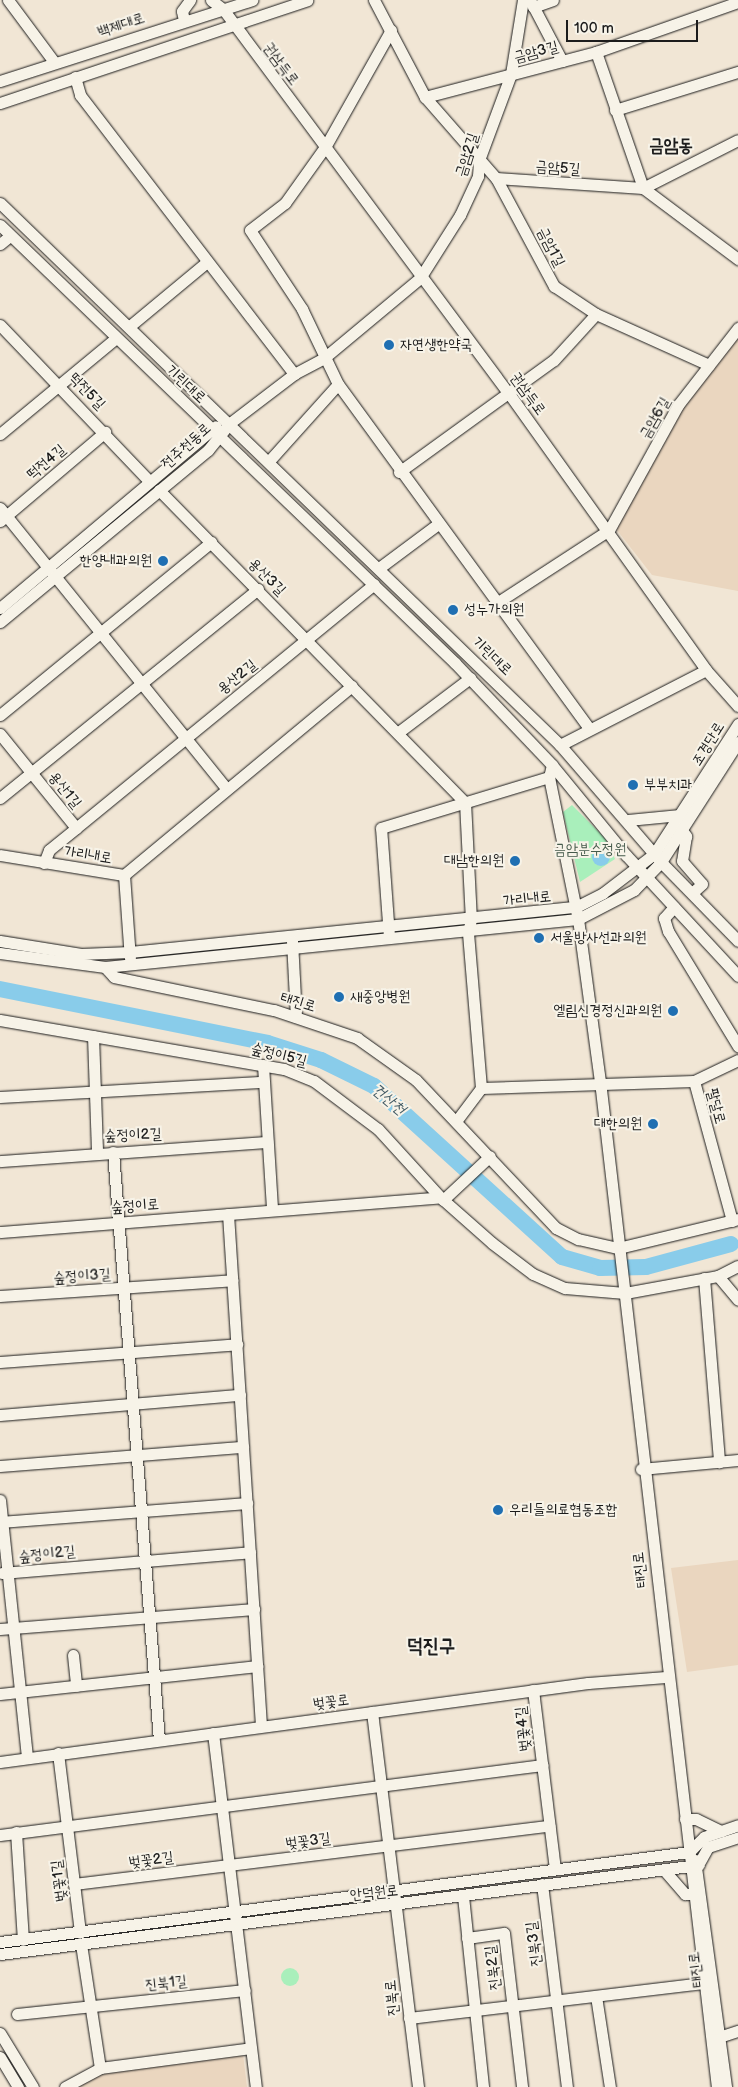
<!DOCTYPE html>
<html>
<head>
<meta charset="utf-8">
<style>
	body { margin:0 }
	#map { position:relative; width:738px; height:2087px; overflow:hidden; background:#f1e6d5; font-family:"Balsamiq Sans","Poor Story",sans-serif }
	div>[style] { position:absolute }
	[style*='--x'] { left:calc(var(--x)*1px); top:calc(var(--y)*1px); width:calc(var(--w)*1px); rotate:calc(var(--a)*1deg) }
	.built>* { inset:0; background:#ead6bf }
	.green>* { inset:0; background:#a9efbb }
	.round { border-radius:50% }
	.water>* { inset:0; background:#89ccea }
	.river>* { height:16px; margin:-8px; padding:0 8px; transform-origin:8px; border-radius:8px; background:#89ccea }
	.roads { filter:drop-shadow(0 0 1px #1c1c1c) drop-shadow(0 0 1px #1c1c1c) }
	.minor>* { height:11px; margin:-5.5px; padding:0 5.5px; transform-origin:5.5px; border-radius:5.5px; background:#f7f3e8 }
	.dots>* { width:14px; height:14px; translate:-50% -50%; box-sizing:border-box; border:2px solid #f7f3e8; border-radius:50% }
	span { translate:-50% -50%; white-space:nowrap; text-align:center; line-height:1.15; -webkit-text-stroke:4px #f7f3e8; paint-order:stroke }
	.street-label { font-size:15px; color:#1c1c1c }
	.poi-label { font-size:15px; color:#1c1c1c }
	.left { translate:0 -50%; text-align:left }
	.right { translate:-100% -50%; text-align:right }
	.park-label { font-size:15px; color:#465b4c }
	.water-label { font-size:16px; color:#425a64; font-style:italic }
	.quarter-label { font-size:18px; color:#1c1c1c; font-weight:700 }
	.district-label { font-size:20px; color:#1c1c1c; font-weight:700 }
	.scale { position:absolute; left:566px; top:20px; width:132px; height:22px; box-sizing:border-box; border:2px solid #1c1c1c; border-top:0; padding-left:6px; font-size:15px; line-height:18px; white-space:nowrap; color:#1c1c1c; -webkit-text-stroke:4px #f7f3e8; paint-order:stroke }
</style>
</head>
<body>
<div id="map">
	<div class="built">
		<i style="clip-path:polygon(738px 333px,738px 591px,652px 575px,616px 529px,677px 410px)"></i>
		<i style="clip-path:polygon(738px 1560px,738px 1665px,687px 1672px,671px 1568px)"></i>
		<i style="clip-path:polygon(243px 2054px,247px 2087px,74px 2087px,100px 2071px)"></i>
	</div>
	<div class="green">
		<i style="clip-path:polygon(572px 805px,605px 838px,615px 859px,580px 882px,563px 812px)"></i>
		<i class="round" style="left:281px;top:1968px;width:18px;height:18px"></i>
	</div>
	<div class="water">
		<i class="round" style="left:592px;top:848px;width:18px;height:18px"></i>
	</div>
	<div class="river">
		<i style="--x:0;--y:989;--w:273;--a:11.4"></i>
		<i style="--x:268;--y:1043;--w:56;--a:17.8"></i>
		<i style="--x:321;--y:1060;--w:59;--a:26.1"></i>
		<i style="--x:374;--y:1086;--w:254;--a:42.3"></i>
		<i style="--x:562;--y:1257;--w:40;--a:16"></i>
		<i style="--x:600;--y:1268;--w:46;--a:-1.2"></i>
		<i style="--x:646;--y:1267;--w:88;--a:-15.1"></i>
	</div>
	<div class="roads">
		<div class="minor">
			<i style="--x:8;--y:0;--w:77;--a:53.4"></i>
			<i style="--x:211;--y:0;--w:15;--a:37"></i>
			<i style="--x:223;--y:9;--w:481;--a:53.4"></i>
			<i style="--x:510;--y:395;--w:338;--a:54.5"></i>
			<i style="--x:706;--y:670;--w:48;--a:48.4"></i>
			<i style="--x:374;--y:0;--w:110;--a:62.3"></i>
			<i style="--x:425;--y:97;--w:108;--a:48.8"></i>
			<i style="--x:496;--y:178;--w:123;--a:61.8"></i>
			<i style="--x:554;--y:286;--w:50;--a:33.7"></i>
			<i style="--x:596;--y:314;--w:124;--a:24.3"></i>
			<i style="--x:530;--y:0;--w:69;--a:62.3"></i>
			<i style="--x:533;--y:7;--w:21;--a:-19"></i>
			<i style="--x:184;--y:20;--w:9;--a:-103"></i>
			<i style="--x:182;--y:11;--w:14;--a:-54"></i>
			<i style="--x:391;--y:30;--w:134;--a:119.4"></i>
			<i style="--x:325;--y:147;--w:69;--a:125.5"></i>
			<i style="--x:285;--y:203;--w:44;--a:142.4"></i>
			<i style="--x:250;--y:230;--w:95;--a:56.6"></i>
			<i style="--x:302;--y:309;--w:83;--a:64.4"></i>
			<i style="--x:338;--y:384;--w:426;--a:53.9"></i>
			<i style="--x:596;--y:52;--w:144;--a:70.9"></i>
			<i style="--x:643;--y:188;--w:119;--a:36.8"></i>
			<i style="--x:75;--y:77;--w:19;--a:74"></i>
			<i style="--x:80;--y:95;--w:352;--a:52.5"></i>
			<i style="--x:0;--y:81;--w:265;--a:-17.8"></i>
			<i style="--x:425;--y:97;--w:177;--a:-14.7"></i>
			<i style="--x:596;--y:52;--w:151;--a:-19.4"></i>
			<i style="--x:0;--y:103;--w:324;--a:-18.5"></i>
			<i style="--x:615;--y:110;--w:129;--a:-17.2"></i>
			<i style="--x:496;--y:178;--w:147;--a:3.9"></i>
			<i style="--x:643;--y:188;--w:106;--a:-26.8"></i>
			<i style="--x:0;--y:203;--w:779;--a:44.06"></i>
			<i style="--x:560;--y:745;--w:155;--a:49.2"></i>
			<i style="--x:661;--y:862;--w:110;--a:45.7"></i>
			<i style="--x:0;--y:225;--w:632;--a:43.91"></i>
			<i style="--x:455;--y:663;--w:141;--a:46.4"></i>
			<i style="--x:552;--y:765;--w:117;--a:50.6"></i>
			<i style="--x:626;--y:855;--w:165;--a:47.2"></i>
			<i style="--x:0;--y:244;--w:13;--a:-39"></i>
			<i style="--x:0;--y:325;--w:216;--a:46.3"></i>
			<i style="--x:131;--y:325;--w:99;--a:-39.7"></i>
			<i style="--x:0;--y:434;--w:149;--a:-39.6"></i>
			<i style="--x:269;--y:461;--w:103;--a:-48.1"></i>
			<i style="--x:399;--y:472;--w:191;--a:-35.9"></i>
			<i style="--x:554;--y:360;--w:62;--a:-47.6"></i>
			<i style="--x:159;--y:490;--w:437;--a:45.6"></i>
			<i style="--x:465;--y:802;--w:117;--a:87.1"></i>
			<i style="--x:471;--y:919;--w:14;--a:102"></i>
			<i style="--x:468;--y:933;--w:156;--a:85.2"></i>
			<i style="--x:0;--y:508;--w:360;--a:51.1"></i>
			<i style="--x:0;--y:521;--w:138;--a:-40.3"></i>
			<i style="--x:379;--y:568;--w:74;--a:-36.7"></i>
			<i style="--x:498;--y:602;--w:132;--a:-33"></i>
			<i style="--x:609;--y:530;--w:143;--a:-61.1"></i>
			<i style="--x:678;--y:405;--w:98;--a:-52.1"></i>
			<i style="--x:0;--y:608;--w:282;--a:-40.1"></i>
			<i style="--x:0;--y:622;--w:270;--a:-39.6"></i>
			<i style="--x:208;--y:450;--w:35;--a:-51"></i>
			<i style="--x:230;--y:423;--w:81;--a:-37.4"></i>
			<i style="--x:294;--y:374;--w:34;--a:-28"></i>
			<i style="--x:324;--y:358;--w:125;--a:-39.8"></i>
			<i style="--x:420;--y:278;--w:75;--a:-57.6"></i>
			<i style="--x:460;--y:215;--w:43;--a:-65.2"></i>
			<i style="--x:478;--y:176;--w:16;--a:-86"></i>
			<i style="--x:479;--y:160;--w:92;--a:-69.6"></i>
			<i style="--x:511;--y:74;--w:75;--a:-80.8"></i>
			<i style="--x:0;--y:715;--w:273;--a:-39.3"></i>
			<i style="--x:400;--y:731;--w:88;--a:-37.1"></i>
			<i style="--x:0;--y:734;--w:121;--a:51"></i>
			<i style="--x:560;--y:745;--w:164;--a:-27.2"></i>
			<i style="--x:552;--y:765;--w:12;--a:104"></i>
			<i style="--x:549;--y:777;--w:145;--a:78.5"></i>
			<i style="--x:578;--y:919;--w:163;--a:82.3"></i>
			<i style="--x:600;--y:1081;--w:1013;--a:83.37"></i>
			<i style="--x:0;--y:798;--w:332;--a:-39"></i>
			<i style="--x:628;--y:820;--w:52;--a:-5.5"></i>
			<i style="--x:681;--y:829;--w:9;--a:54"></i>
			<i style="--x:686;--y:836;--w:25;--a:99"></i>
			<i style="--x:682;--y:861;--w:30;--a:49"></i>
			<i style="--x:702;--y:884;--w:13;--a:138"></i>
			<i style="--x:0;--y:855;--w:126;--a:9.2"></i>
			<i style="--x:124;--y:875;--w:83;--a:85.9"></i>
			<i style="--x:44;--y:863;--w:14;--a:-69"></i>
			<i style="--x:49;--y:850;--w:35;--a:-39"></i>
			<i style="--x:76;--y:828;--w:385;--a:-39.3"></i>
			<i style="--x:124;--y:875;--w:296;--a:-39.7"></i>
			<i style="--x:674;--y:907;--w:15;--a:132"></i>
			<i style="--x:664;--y:918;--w:14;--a:73"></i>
			<i style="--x:668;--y:931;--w:135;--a:58.7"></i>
			<i style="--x:389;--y:936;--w:108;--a:-94.2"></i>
			<i style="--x:381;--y:828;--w:176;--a:-16.9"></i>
			<i style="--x:0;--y:941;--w:82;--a:9.1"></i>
			<i style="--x:81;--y:954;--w:49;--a:-2.3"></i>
			<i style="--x:130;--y:952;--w:448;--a:-5.8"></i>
			<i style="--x:576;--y:907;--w:30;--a:-27"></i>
			<i style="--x:603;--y:893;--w:64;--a:-37.4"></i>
			<i style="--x:654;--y:854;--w:155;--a:-57.1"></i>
			<i style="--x:292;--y:941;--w:76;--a:87"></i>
			<i style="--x:0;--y:953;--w:106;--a:7.6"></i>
			<i style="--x:105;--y:967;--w:475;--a:-5.8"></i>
			<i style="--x:578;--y:919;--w:63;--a:-27.4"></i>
			<i style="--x:634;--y:890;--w:39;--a:-46"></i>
			<i style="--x:661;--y:862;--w:143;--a:-57.3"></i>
			<i style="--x:105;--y:967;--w:13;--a:48"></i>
			<i style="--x:114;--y:977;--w:163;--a:11.7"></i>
			<i style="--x:274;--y:1010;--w:88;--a:18.6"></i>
			<i style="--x:357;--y:1038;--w:72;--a:35.4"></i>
			<i style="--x:416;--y:1080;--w:204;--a:46.6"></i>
			<i style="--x:556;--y:1228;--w:25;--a:27"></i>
			<i style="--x:578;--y:1239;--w:41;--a:12.7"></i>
			<i style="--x:618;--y:1248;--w:123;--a:-13.6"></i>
			<i style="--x:0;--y:1020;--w:288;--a:9.8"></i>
			<i style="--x:284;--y:1069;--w:32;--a:22"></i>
			<i style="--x:314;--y:1081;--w:80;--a:36.9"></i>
			<i style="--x:378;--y:1129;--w:92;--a:47.6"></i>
			<i style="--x:440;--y:1197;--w:69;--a:41.5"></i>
			<i style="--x:492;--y:1243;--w:51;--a:37.1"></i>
			<i style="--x:533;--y:1274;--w:35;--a:24"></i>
			<i style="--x:565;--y:1288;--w:60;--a:4.8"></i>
			<i style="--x:625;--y:1293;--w:95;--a:-10.4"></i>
			<i style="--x:718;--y:1276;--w:22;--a:-27"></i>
			<i style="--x:93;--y:1036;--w:115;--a:88"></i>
			<i style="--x:263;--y:1065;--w:145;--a:86.4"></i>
			<i style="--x:694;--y:1081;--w:145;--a:74.8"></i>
			<i style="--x:0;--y:1097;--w:264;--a:-3.3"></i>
			<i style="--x:457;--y:1120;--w:40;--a:-53"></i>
			<i style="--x:481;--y:1088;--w:213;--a:-1.9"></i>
			<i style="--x:694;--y:1081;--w:49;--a:-25.5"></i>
			<i style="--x:113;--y:1152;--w:590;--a:85.53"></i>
			<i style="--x:0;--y:1161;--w:268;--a:-4.1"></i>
			<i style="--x:443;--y:1200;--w:64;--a:-43.1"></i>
			<i style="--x:228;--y:1214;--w:513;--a:86.31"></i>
			<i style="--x:0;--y:1232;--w:441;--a:-4.5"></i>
			<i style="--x:718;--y:1276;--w:31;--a:50"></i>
			<i style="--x:704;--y:1278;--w:185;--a:85.3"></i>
			<i style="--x:0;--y:1296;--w:233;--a:-3.9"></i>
			<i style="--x:0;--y:1362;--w:238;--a:-4.3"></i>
			<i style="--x:0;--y:1415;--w:241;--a:-4.8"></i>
			<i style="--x:0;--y:1466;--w:244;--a:-4.5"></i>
			<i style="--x:641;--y:1469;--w:97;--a:-5.3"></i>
			<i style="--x:0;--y:1500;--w:259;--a:84"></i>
			<i style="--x:0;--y:1522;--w:248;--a:-4.4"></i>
			<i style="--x:2;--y:1573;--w:249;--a:-4.8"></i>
			<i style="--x:0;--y:1629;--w:255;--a:-4.5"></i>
			<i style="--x:73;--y:1655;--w:31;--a:84"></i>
			<i style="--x:533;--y:1690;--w:180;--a:83"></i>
			<i style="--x:0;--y:1694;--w:259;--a:-6.2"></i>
			<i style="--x:372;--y:1712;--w:378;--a:83"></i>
			<i style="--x:213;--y:1733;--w:357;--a:83.1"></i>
			<i style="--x:58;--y:1753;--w:181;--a:83"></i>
			<i style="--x:0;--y:1762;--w:593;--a:-7.65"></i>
			<i style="--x:588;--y:1683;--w:78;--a:-4.4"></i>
			<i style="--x:685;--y:1819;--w:11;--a:0"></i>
			<i style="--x:696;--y:1819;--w:28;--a:26"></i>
			<i style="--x:16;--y:1832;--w:108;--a:86.3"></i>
			<i style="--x:0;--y:1835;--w:547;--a:-7.36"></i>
			<i style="--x:695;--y:1860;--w:229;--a:82.2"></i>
			<i style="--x:664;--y:1870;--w:32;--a:49"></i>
			<i style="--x:685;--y:1894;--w:6;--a:0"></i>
			<i style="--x:74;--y:1884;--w:479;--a:-7"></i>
			<i style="--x:542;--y:1884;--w:205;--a:83"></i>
			<i style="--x:463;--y:1896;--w:192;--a:84"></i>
			<i style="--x:467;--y:1938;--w:37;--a:-8"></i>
			<i style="--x:504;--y:1933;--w:155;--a:83.3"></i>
			<i style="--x:0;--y:1942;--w:695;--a:-7.44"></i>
			<i style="--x:689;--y:1852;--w:21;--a:-45"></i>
			<i style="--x:704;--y:1837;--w:36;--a:-19"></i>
			<i style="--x:81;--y:1944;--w:125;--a:81.3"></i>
			<i style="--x:0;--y:1954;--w:704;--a:-7.27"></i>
			<i style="--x:698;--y:1865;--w:21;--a:-61"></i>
			<i style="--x:708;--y:1847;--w:32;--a:-18"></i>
			<i style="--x:596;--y:1996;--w:92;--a:81.3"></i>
			<i style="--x:17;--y:2014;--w:229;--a:-6"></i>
			<i style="--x:409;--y:2018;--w:296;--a:-6.8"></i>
			<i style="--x:0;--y:2033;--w:63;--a:58.6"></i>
			<i style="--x:719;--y:2037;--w:20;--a:-18"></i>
			<i style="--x:0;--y:2057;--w:35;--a:59"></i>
			<i style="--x:65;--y:2087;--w:40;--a:-28"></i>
			<i style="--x:100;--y:2068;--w:152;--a:-7.5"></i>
		</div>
	</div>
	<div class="dots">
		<i style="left:389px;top:345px;background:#1f6fb2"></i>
		<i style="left:163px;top:561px;background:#1f6fb2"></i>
		<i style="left:453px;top:610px;background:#1f6fb2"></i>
		<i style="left:633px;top:785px;background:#1f6fb2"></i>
		<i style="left:515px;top:861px;background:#1f6fb2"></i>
		<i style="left:539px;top:938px;background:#1f6fb2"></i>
		<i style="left:339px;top:997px;background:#1f6fb2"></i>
		<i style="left:673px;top:1011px;background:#1f6fb2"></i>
		<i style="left:653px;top:1124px;background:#1f6fb2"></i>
		<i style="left:498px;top:1510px;background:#1f6fb2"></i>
	</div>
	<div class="street-label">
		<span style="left:121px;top:25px;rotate:-18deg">백제대로</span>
		<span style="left:536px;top:52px;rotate:-15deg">금암3길</span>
		<span style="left:281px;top:64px;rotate:53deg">권삼득로</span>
		<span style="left:467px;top:155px;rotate:-73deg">금암2길</span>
		<span style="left:558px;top:168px;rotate:4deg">금암5길</span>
		<span style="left:551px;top:247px;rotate:63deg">금암1길</span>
		<span style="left:186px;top:384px;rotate:43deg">기린대로</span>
		<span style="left:87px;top:391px;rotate:46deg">떡전5길</span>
		<span style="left:528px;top:394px;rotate:54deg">권삼득로</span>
		<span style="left:655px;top:418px;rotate:-60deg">금암6길</span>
		<span style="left:186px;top:446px;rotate:-42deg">전주천동로</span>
		<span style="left:46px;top:462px;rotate:-40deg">떡전4길</span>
		<span style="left:267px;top:577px;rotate:45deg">용산3길</span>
		<span style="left:492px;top:656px;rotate:44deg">기린대로</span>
		<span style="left:237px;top:677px;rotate:-39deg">용산2길</span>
		<span style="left:708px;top:744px;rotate:-58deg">조경단로</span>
		<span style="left:65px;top:790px;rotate:51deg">용산1길</span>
		<span style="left:88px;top:855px;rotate:9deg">가리내로</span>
		<span style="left:527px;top:899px;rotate:-6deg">가리내로</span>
		<span style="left:298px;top:1002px;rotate:17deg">태진로</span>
		<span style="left:279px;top:1055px;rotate:14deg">숲정이5길</span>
		<span style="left:716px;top:1106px;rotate:75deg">팔달로</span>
		<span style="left:133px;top:1135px;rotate:-2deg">숲정이2길</span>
		<span style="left:135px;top:1206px;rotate:-4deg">숲정이로</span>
		<span style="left:82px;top:1276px;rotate:-4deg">숲정이3길</span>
		<span style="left:47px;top:1554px;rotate:-6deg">숲정이2길</span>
		<span style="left:640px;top:1570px;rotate:-96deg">태진로</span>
		<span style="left:331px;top:1702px;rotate:-7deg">벚꽃로</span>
		<span style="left:523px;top:1729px;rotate:-96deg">벚꽃4길</span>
		<span style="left:308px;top:1841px;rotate:-7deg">벚꽃3길</span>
		<span style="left:151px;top:1860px;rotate:-7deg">벚꽃2길</span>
		<span style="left:59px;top:1881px;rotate:-97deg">벚꽃1길</span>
		<span style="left:374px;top:1893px;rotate:-6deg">안덕원로</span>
		<span style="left:534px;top:1944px;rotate:-97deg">진북3길</span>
		<span style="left:493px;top:1968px;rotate:-97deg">진북2길</span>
		<span style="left:696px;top:1970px;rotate:-97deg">태진로</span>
		<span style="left:166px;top:1983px;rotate:-6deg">진북1길</span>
		<span style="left:392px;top:1998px;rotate:-95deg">진북로</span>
	</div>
	<div class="poi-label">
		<span class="left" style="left:400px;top:345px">자연생한약국</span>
		<span class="right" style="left:152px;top:561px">한양내과의원</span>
		<span class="left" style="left:464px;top:610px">성누가의원</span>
		<span class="left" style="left:644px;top:785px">부부치과</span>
		<span class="right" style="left:504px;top:861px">대남한의원</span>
		<span class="left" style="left:550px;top:938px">서울방사선과의원</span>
		<span class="left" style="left:350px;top:997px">새중앙병원</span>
		<span class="right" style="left:662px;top:1011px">엘림신경정신과의원</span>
		<span class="right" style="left:642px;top:1124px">대한의원</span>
		<span class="left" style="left:509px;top:1510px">우리들의료협동조합</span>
	</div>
	<div class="park-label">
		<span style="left:590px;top:850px">금암분수정원</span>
	</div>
	<div class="water-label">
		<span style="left:388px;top:1100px;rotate:40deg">건산천</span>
	</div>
	<div class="quarter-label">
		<span style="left:671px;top:146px">금암동</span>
	</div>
	<div class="district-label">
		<span style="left:431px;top:1646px">덕진구</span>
	</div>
	<div class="scale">100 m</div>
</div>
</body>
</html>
